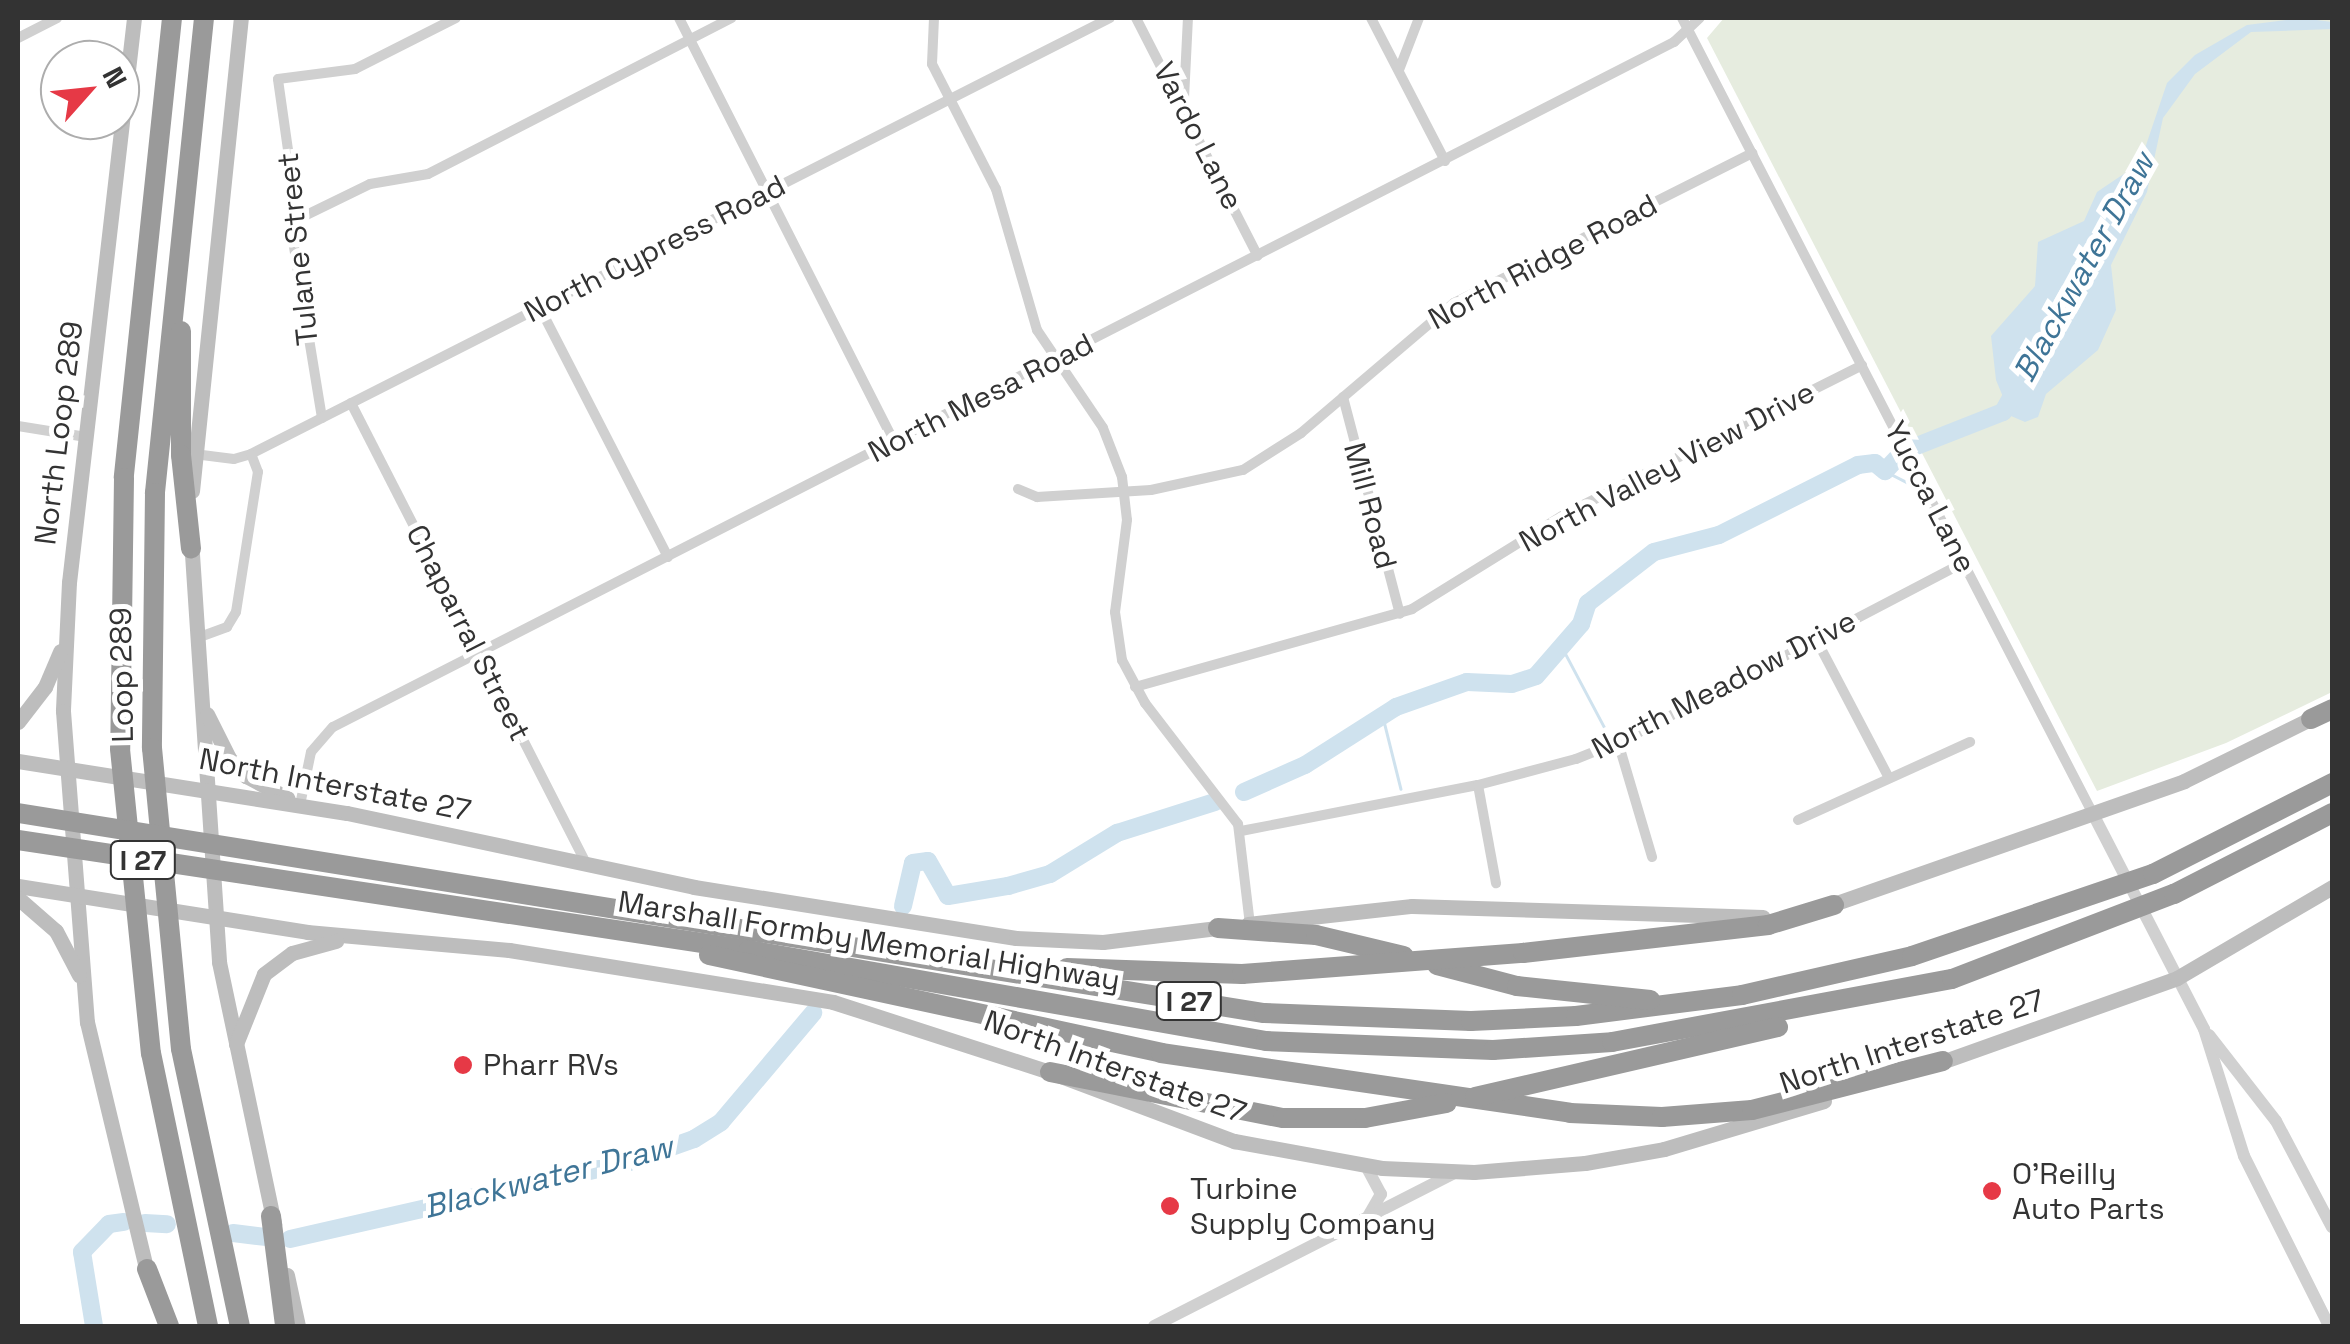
<!DOCTYPE html>
<html>
<head>
<meta charset="utf-8">
<style>
	body { margin:0 }
	#map { position:relative; width:2350px; height:1344px; overflow:hidden; background:#fff; font-family:"Space Grotesk",sans-serif }
	div>[style] { position:absolute }
	[style*='--x'] { left:calc(var(--x)*1px); top:calc(var(--y)*1px); width:calc(var(--w)*1px); rotate:calc(var(--a)*1deg) }
	.green>* { inset:0; background:#e6ecdf }
	.water>* { inset:0; background:#cfe2ee }
	.stream>* { height:2.5px; margin:-1.25px; padding:0 1.25px; transform-origin:1.25px; border-radius:1.25px; background:#cfe2ee }
	.river>* { height:18px; margin:-9px; padding:0 9px; transform-origin:9px; border-radius:9px; background:#cfe2ee }
	.minor>* { height:10px; margin:-5px; padding:0 5px; transform-origin:5px; border-radius:5px; background:#d0d0d0 }
	.tertiary>* { height:12px; margin:-6px; padding:0 6px; transform-origin:6px; border-radius:6px; background:#d0d0d0 }
	.secondary>* { height:15px; margin:-7.5px; padding:0 7.5px; transform-origin:7.5px; border-radius:7.5px; background:#bdbdbd }
	.motorway>* { height:20px; margin:-10px; padding:0 10px; transform-origin:10px; border-radius:10px; background:#9a9a9a }
	.dots>* { width:28px; height:28px; translate:-50% -50%; box-sizing:border-box; border:5px solid #fff; border-radius:50% }
	span { translate:-50% -50%; white-space:nowrap; text-align:center; line-height:1.15; -webkit-text-stroke:10px #fff; paint-order:stroke }
	.shield-label span { padding:2px 8px; background:#fff; border:2px solid; border-radius:8px; -webkit-text-stroke-width:0 }
	.shield-label { font-size:28px; color:#333; font-weight:700 }
	.street-label { font-size:30px; color:#333 }
	.poi-label { font-size:30px; color:#333 }
	.left { translate:0 -50%; text-align:left }
	.water-label { font-size:32px; color:#3f7597; font-style:italic }
	.frame { position:absolute; inset:0; border:20px solid #333; pointer-events:none }
	.north { position:absolute; left:40px; top:40px; width:100px; height:100px; box-sizing:border-box; background:#fff; border:2px solid #adadad; border-radius:50%; rotate:63deg; font-size:28px; font-weight:700; line-height:40px; text-align:center; color:#333 }
	.north::after { content:''; display:block; margin:auto; width:35px; height:45px; background:#e63946; clip-path:polygon(50% 0,100% 100%,50% 72%,0 100%) }
</style>
</head>
<body>
<div id="map">
	<div class="green">
		<i style="clip-path:polygon(1724px 18px,2332px 18px,2332px 692px,2226px 743px,2097px 791px,1707px 38px)"></i>
	</div>
	<div class="water">
		<i style="clip-path:polygon(2301px 18px,2332px 22px,2332px 29px,2251px 32px,2195px 74px,2163px 118px,2147px 192px,2111px 265px,2116px 310px,2098px 350px,2046px 394px,2038px 417px,2025px 422px,2011px 416px,1996px 380px,1991px 336px,2035px 286px,2038px 242px,2084px 221px,2097px 192px,2140px 163px,2167px 83px,2195px 55px,2247px 25px)"></i>
	</div>
	<div class="stream">
		<i style="--x:1885;--y:471;--w:25;--a:27"></i>
		<i style="--x:1563;--y:649;--w:96;--a:62.1"></i>
		<i style="--x:1382;--y:713;--w:78;--a:76"></i>
	</div>
	<div class="river">
		<i style="--x:1914;--y:447;--w:96;--a:-21.5"></i>
		<i style="--x:2003;--y:412;--w:29;--a:-61"></i>
		<i style="--x:1244;--y:792;--w:67;--a:-23.9"></i>
		<i style="--x:1305;--y:765;--w:108;--a:-32.5"></i>
		<i style="--x:1396;--y:707;--w:75;--a:-19.4"></i>
		<i style="--x:1467;--y:682;--w:45;--a:2.5"></i>
		<i style="--x:1512;--y:684;--w:25;--a:-18"></i>
		<i style="--x:1536;--y:676;--w:69;--a:-49.1"></i>
		<i style="--x:1581;--y:624;--w:22;--a:-72"></i>
		<i style="--x:1588;--y:603;--w:83;--a:-37.7"></i>
		<i style="--x:1654;--y:552;--w:67;--a:-14.7"></i>
		<i style="--x:1719;--y:535;--w:156;--a:-26.7"></i>
		<i style="--x:1858;--y:465;--w:17;--a:-7"></i>
		<i style="--x:1875;--y:463;--w:13;--a:39"></i>
		<i style="--x:1885;--y:471;--w:22;--a:-47"></i>
		<i style="--x:903;--y:906;--w:44;--a:-76.9"></i>
		<i style="--x:913;--y:863;--w:15;--a:-8"></i>
		<i style="--x:928;--y:861;--w:40;--a:60.3"></i>
		<i style="--x:948;--y:896;--w:61;--a:-9.5"></i>
		<i style="--x:1008;--y:886;--w:44;--a:-15.9"></i>
		<i style="--x:1050;--y:874;--w:79;--a:-31.5"></i>
		<i style="--x:1117;--y:833;--w:103;--a:-17.6"></i>
		<i style="--x:145;--y:1223;--w:22;--a:3"></i>
		<i style="--x:233;--y:1233;--w:34;--a:7"></i>
		<i style="--x:290;--y:1239;--w:348;--a:-12.8"></i>
		<i style="--x:629;--y:1162;--w:69;--a:-19.5"></i>
		<i style="--x:694;--y:1139;--w:32;--a:-32"></i>
		<i style="--x:721;--y:1122;--w:143;--a:-49.8"></i>
		<i style="--x:94;--y:1326;--w:75;--a:-99.2"></i>
		<i style="--x:82;--y:1252;--w:39;--a:-46"></i>
		<i style="--x:109;--y:1224;--w:15;--a:-8"></i>
	</div>
	<div class="minor">
		<i style="--x:679;--y:18;--w:475;--a:63.1"></i>
		<i style="--x:934;--y:18;--w:46;--a:92.5"></i>
		<i style="--x:932;--y:64;--w:140;--a:62.9"></i>
		<i style="--x:996;--y:189;--w:147;--a:73.8"></i>
		<i style="--x:1037;--y:330;--w:118;--a:56"></i>
		<i style="--x:1103;--y:428;--w:53;--a:68.8"></i>
		<i style="--x:1122;--y:477;--w:43;--a:83.4"></i>
		<i style="--x:1127;--y:520;--w:93;--a:97.4"></i>
		<i style="--x:1115;--y:612;--w:49;--a:81.7"></i>
		<i style="--x:1122;--y:660;--w:49;--a:61.9"></i>
		<i style="--x:1145;--y:703;--w:153;--a:52.5"></i>
		<i style="--x:1238;--y:824;--w:101;--a:83.2"></i>
		<i style="--x:1136;--y:18;--w:267;--a:62.9"></i>
		<i style="--x:1371;--y:18;--w:161;--a:62.6"></i>
		<i style="--x:1682;--y:18;--w:896;--a:62.69"></i>
		<i style="--x:18;--y:38;--w:44;--a:-27.1"></i>
		<i style="--x:1399;--y:70;--w:56;--a:-69"></i>
		<i style="--x:1184;--y:99;--w:81;--a:-87.2"></i>
		<i style="--x:290;--y:223;--w:89;--a:-26"></i>
		<i style="--x:370;--y:184;--w:59;--a:-9.8"></i>
		<i style="--x:428;--y:174;--w:341;--a:-27.2"></i>
		<i style="--x:540;--y:308;--w:280;--a:62.8"></i>
		<i style="--x:1343;--y:397;--w:224;--a:75.3"></i>
		<i style="--x:351;--y:403;--w:517;--a:62.94"></i>
		<i style="--x:322;--y:418;--w:198;--a:-99.3"></i>
		<i style="--x:290;--y:223;--w:31;--a:-83"></i>
		<i style="--x:294;--y:192;--w:114;--a:-98.1"></i>
		<i style="--x:278;--y:79;--w:78;--a:-7.4"></i>
		<i style="--x:355;--y:69;--w:113;--a:-26.8"></i>
		<i style="--x:18;--y:426;--w:69;--a:9.2"></i>
		<i style="--x:194;--y:454;--w:40;--a:7.1"></i>
		<i style="--x:234;--y:459;--w:18;--a:-16"></i>
		<i style="--x:251;--y:454;--w:963;--a:-26.91"></i>
		<i style="--x:1018;--y:489;--w:21;--a:23"></i>
		<i style="--x:1037;--y:497;--w:114;--a:-3.5"></i>
		<i style="--x:1151;--y:490;--w:94;--a:-12.3"></i>
		<i style="--x:1243;--y:470;--w:69;--a:-32.5"></i>
		<i style="--x:1301;--y:433;--w:201;--a:-40.4"></i>
		<i style="--x:1454;--y:303;--w:334;--a:-26.7"></i>
		<i style="--x:197;--y:638;--w:32;--a:-20"></i>
		<i style="--x:227;--y:627;--w:17;--a:-59"></i>
		<i style="--x:236;--y:612;--w:142;--a:-81.1"></i>
		<i style="--x:258;--y:472;--w:19;--a:-111"></i>
		<i style="--x:1816;--y:639;--w:157;--a:62.3"></i>
		<i style="--x:1135;--y:687;--w:288;--a:-15.7"></i>
		<i style="--x:1412;--y:609;--w:182;--a:-31.8"></i>
		<i style="--x:1567;--y:513;--w:330;--a:-26.6"></i>
		<i style="--x:1618;--y:742;--w:120;--a:73.5"></i>
		<i style="--x:1478;--y:785;--w:100;--a:79.6"></i>
		<i style="--x:300;--y:805;--w:54;--a:-78.3"></i>
		<i style="--x:311;--y:752;--w:33;--a:-49"></i>
		<i style="--x:333;--y:727;--w:1506;--a:-27.06"></i>
		<i style="--x:1674;--y:42;--w:35;--a:-43"></i>
		<i style="--x:1798;--y:820;--w:189;--a:-24.4"></i>
		<i style="--x:1241;--y:831;--w:241;--a:-11"></i>
		<i style="--x:1478;--y:785;--w:101;--a:-14.9"></i>
		<i style="--x:1576;--y:759;--w:56;--a:-22"></i>
		<i style="--x:1628;--y:738;--w:378;--a:-27.6"></i>
	</div>
	<div class="tertiary">
		<i style="--x:2093;--y:814;--w:242;--a:62.7"></i>
		<i style="--x:2204;--y:1029;--w:133;--a:72.5"></i>
		<i style="--x:2244;--y:1156;--w:190;--a:63.4"></i>
		<i style="--x:2209;--y:1035;--w:109;--a:52.1"></i>
		<i style="--x:2276;--y:1121;--w:120;--a:62.2"></i>
		<i style="--x:1366;--y:1166;--w:32;--a:62"></i>
		<i style="--x:1381;--y:1194;--w:24;--a:120"></i>
		<i style="--x:1154;--y:1326;--w:339;--a:-27"></i>
	</div>
	<div class="secondary">
		<i style="--x:134;--y:18;--w:568;--a:96.57"></i>
		<i style="--x:69;--y:582;--w:129;--a:92.7"></i>
		<i style="--x:63;--y:711;--w:312;--a:85.6"></i>
		<i style="--x:87;--y:1022;--w:261;--a:76.5"></i>
		<i style="--x:192;--y:491;--w:476;--a:-84.1"></i>
		<i style="--x:191;--y:539;--w:424;--a:86.2"></i>
		<i style="--x:219;--y:962;--w:268;--a:78.1"></i>
		<i style="--x:207;--y:714;--w:49;--a:63.4"></i>
		<i style="--x:229;--y:758;--w:25;--a:47"></i>
		<i style="--x:246;--y:776;--w:47;--a:28.2"></i>
		<i style="--x:18;--y:722;--w:44;--a:-52.4"></i>
		<i style="--x:45;--y:687;--w:39;--a:-67"></i>
		<i style="--x:18;--y:761;--w:333;--a:9"></i>
		<i style="--x:347;--y:813;--w:355;--a:12"></i>
		<i style="--x:694;--y:887;--w:326;--a:9"></i>
		<i style="--x:1016;--y:938;--w:87;--a:2.6"></i>
		<i style="--x:1103;--y:942;--w:123;--a:-7"></i>
		<i style="--x:18;--y:886;--w:293;--a:9"></i>
		<i style="--x:307;--y:932;--w:203;--a:5.1"></i>
		<i style="--x:509;--y:950;--w:328;--a:9.1"></i>
		<i style="--x:833;--y:1002;--w:228;--a:17.9"></i>
		<i style="--x:1050;--y:1072;--w:197;--a:20.6"></i>
		<i style="--x:1234;--y:1141;--w:150;--a:10.3"></i>
		<i style="--x:1382;--y:1168;--w:92;--a:2.5"></i>
		<i style="--x:1474;--y:1172;--w:111;--a:-4.6"></i>
		<i style="--x:1585;--y:1163;--w:80;--a:-10"></i>
		<i style="--x:1664;--y:1149;--w:167;--a:-16.7"></i>
		<i style="--x:18;--y:898;--w:50;--a:41"></i>
		<i style="--x:56;--y:931;--w:50;--a:62.4"></i>
		<i style="--x:1825;--y:907;--w:380;--a:-19.3"></i>
		<i style="--x:2184;--y:781;--w:152;--a:-26.2"></i>
		<i style="--x:1248;--y:924;--w:165;--a:-6.3"></i>
		<i style="--x:1412;--y:906;--w:351;--a:1.8"></i>
		<i style="--x:236;--y:1044;--w:75;--a:-68.2"></i>
		<i style="--x:264;--y:974;--w:35;--a:-37"></i>
		<i style="--x:292;--y:953;--w:46;--a:-15.3"></i>
		<i style="--x:1936;--y:1064;--w:256;--a:-19.6"></i>
		<i style="--x:2177;--y:978;--w:180;--a:-30.4"></i>
		<i style="--x:287;--y:1275;--w:52;--a:77.8"></i>
	</div>
	<div class="motorway">
		<i style="--x:172;--y:18;--w:462;--a:96"></i>
		<i style="--x:124;--y:478;--w:271;--a:90.8"></i>
		<i style="--x:120;--y:749;--w:306;--a:84.2"></i>
		<i style="--x:151;--y:1053;--w:279;--a:78.2"></i>
		<i style="--x:204;--y:18;--w:478;--a:95.9"></i>
		<i style="--x:155;--y:493;--w:255;--a:90.7"></i>
		<i style="--x:152;--y:748;--w:302;--a:84.5"></i>
		<i style="--x:181;--y:1049;--w:283;--a:78"></i>
		<i style="--x:181;--y:331;--w:124;--a:90"></i>
		<i style="--x:181;--y:455;--w:94;--a:83.9"></i>
		<i style="--x:2311;--y:719;--w:23;--a:-25"></i>
		<i style="--x:18;--y:813;--w:1262;--a:9.12"></i>
		<i style="--x:1264;--y:1013;--w:207;--a:2.2"></i>
		<i style="--x:1471;--y:1021;--w:105;--a:-2.7"></i>
		<i style="--x:1576;--y:1016;--w:167;--a:-7.2"></i>
		<i style="--x:1742;--y:995;--w:174;--a:-12.9"></i>
		<i style="--x:1912;--y:956;--w:255;--a:-18.8"></i>
		<i style="--x:2153;--y:874;--w:201;--a:-26.9"></i>
		<i style="--x:18;--y:840;--w:739;--a:8.56"></i>
		<i style="--x:749;--y:950;--w:525;--a:9.98"></i>
		<i style="--x:1266;--y:1041;--w:227;--a:2.3"></i>
		<i style="--x:1493;--y:1050;--w:119;--a:-3.8"></i>
		<i style="--x:1612;--y:1042;--w:346;--a:-10.5"></i>
		<i style="--x:1952;--y:979;--w:238;--a:-21"></i>
		<i style="--x:2174;--y:894;--w:178;--a:-27.1"></i>
		<i style="--x:1218;--y:928;--w:98;--a:4.1"></i>
		<i style="--x:1316;--y:935;--w:90;--a:13.4"></i>
		<i style="--x:709;--y:955;--w:463;--a:12.2"></i>
		<i style="--x:1161;--y:1053;--w:413;--a:8.3"></i>
		<i style="--x:1570;--y:1113;--w:92;--a:2.5"></i>
		<i style="--x:1662;--y:1117;--w:90;--a:-4.4"></i>
		<i style="--x:1752;--y:1110;--w:197;--a:-14.4"></i>
		<i style="--x:1437;--y:965;--w:83;--a:14.7"></i>
		<i style="--x:1517;--y:986;--w:134;--a:6"></i>
		<i style="--x:1067;--y:968;--w:175;--a:2"></i>
		<i style="--x:1242;--y:974;--w:282;--a:-4.3"></i>
		<i style="--x:1523;--y:953;--w:247;--a:-6.5"></i>
		<i style="--x:1768;--y:925;--w:69;--a:-16.9"></i>
		<i style="--x:1050;--y:1072;--w:237;--a:11.2"></i>
		<i style="--x:1283;--y:1118;--w:82;--a:0"></i>
		<i style="--x:1365;--y:1118;--w:83;--a:-10.4"></i>
		<i style="--x:1475;--y:1097;--w:311;--a:-13"></i>
		<i style="--x:271;--y:1216;--w:111;--a:82.7"></i>
		<i style="--x:147;--y:1269;--w:61;--a:68.9"></i>
	</div>
	<div class="dots">
		<i style="left:463px;top:1065px;background:#e63946"></i>
		<i style="left:1992px;top:1191px;background:#e63946"></i>
		<i style="left:1170px;top:1206px;background:#e63946"></i>
	</div>
	<div class="shield-label">
		<span style="left:143px;top:860px">I 27</span>
		<span style="left:1189px;top:1001px">I 27</span>
	</div>
	<div class="street-label">
		<span style="left:1198px;top:136px;rotate:63deg">Vardo Lane</span>
		<span style="left:298px;top:249px;rotate:-96deg">Tulane Street</span>
		<span style="left:655px;top:249px;rotate:-27deg">North Cypress Road</span>
		<span style="left:1543px;top:262px;rotate:-28deg">North Ridge Road</span>
		<span style="left:981px;top:398px;rotate:-27deg">North Mesa Road</span>
		<span style="left:59px;top:433px;rotate:-83deg">North Loop 289</span>
		<span style="left:1667px;top:467px;rotate:-28deg">North Valley View Drive</span>
		<span style="left:1930px;top:497px;rotate:63deg">Yucca Lane</span>
		<span style="left:1370px;top:506px;rotate:75deg">Mill Road</span>
		<span style="left:468px;top:633px;rotate:63deg">Chaparral Street</span>
		<span style="left:122px;top:675px;rotate:-91deg">Loop 289</span>
		<span style="left:1724px;top:685px;rotate:-27deg">North Meadow Drive</span>
		<span style="left:335px;top:785px;rotate:11deg">North Interstate 27</span>
		<span style="left:869px;top:941px;rotate:9deg">Marshall Formby Memorial Highway</span>
		<span style="left:1912px;top:1042px;rotate:-18deg">North Interstate 27</span>
		<span style="left:1115px;top:1067px;rotate:20deg">North Interstate 27</span>
	</div>
	<div class="poi-label">
		<span class="left" style="left:483px;top:1065px">Pharr RVs</span>
		<span class="left" style="left:2012px;top:1191px">O'Reilly<br>Auto Parts</span>
		<span class="left" style="left:1190px;top:1206px">Turbine<br>Supply Company</span>
	</div>
	<div class="water-label">
		<span style="left:2084px;top:267px;rotate:-61deg">Blackwater Draw</span>
		<span style="left:548px;top:1177px;rotate:-14deg">Blackwater Draw</span>
	</div>
	<div class="frame"></div>
	<div class="north">N</div>
</div>
</body>
</html>
